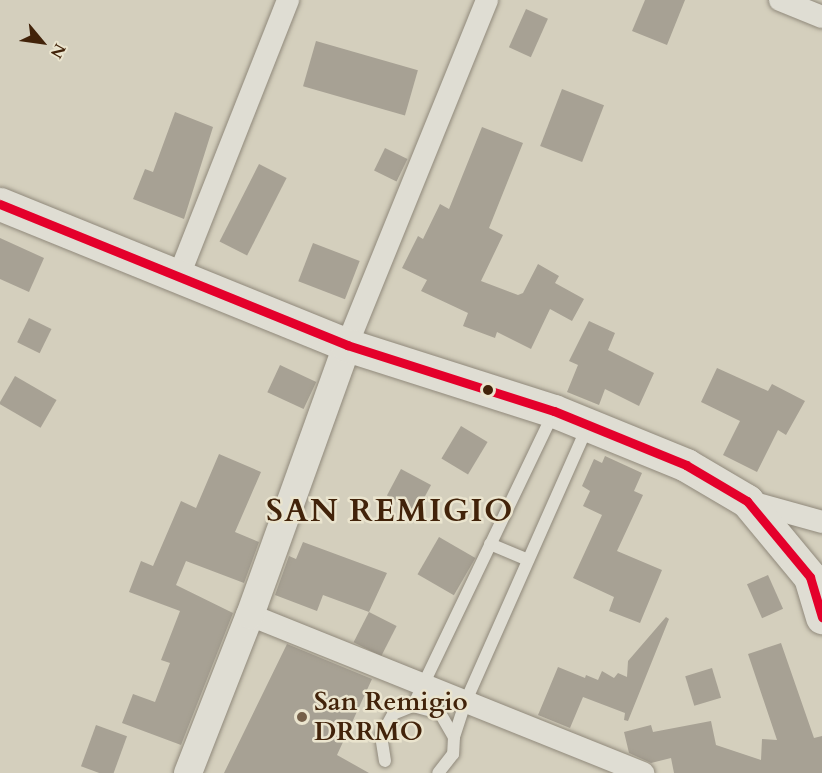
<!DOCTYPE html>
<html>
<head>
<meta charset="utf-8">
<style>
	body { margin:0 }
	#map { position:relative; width:822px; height:773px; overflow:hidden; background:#d4cfbd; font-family:Cardo,serif }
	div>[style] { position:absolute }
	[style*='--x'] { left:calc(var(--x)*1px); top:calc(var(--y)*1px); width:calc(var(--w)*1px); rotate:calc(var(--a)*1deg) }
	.building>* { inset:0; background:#a7a194; transform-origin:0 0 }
	.roads { filter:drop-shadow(0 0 2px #90897b) drop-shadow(0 0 2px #90897b) }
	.service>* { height:12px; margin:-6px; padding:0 6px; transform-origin:6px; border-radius:6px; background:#dfddd3 }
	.minor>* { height:22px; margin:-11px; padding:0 11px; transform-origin:11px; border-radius:11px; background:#dfddd3 }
	.tertiary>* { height:28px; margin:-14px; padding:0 14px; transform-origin:14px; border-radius:14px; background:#dfddd3 }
	.secondary>* { height:33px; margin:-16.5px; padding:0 16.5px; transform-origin:16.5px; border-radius:16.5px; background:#dfddd3 }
	.bus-1>* { height:9px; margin:-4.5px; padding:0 4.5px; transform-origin:4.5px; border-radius:4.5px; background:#e4002b }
	.dots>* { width:16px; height:16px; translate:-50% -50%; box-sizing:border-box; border:3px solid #eae4ce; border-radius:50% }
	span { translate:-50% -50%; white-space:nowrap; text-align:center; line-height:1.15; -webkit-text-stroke:5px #eae4ce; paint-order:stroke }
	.poi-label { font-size:26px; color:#42230a; font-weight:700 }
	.left { translate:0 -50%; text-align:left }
	.district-label { font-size:32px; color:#42230a; font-weight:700; letter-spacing:1.5px }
	.north { position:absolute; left:12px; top:12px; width:60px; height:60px; -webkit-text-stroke:4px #eae4ce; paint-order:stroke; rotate:119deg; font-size:16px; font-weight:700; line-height:24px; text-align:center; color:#42230a }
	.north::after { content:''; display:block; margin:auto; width:21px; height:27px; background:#42230a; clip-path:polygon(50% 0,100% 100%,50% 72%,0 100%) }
</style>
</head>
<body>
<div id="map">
	<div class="building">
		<i style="clip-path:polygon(645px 0,685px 0,667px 45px,632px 31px)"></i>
		<i style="left:526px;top:9px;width:24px;height:42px;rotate:24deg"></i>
		<i style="left:316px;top:41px;width:106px;height:47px;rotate:16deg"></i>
		<i style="left:562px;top:89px;width:45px;height:61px;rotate:21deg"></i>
		<i style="clip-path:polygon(175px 112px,213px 127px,184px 219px,133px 199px,145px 169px,153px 172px)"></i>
		<i style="clip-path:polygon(482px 127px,523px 143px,489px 228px,503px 235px,481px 281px,518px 295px,523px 293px,538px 264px,559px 276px,555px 283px,584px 299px,572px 321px,550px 309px,531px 349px,497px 332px,495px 338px,463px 326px,468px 313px,421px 291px,427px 280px,402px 268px,418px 236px,423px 239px,440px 204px,449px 209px)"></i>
		<i style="left:385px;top:148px;width:25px;height:25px;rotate:26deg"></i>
		<i style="left:259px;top:164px;width:31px;height:87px;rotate:27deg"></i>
		<i style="clip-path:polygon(0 238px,44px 258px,29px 292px,0 279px)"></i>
		<i style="left:313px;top:243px;width:50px;height:41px;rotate:21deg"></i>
		<i style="left:29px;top:318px;width:25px;height:27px;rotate:26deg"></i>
		<i style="clip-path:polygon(589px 321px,615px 333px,608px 350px,654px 373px,639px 406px,605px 389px,599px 405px,567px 392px,578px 365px,569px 361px)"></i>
		<i style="left:280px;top:365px;width:40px;height:30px;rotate:25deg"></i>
		<i style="clip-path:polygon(717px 368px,768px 391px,772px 384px,805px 401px,786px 435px,778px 430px,757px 472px,723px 455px,740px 421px,701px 402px)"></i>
		<i style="left:15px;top:376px;width:48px;height:32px;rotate:30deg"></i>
		<i style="left:461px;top:426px;width:31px;height:38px;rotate:31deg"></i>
		<i style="clip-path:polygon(219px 454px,261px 472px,235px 532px,259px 542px,244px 583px,186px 561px,176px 585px,233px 613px,181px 745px,122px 723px,133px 694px,155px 702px,170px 663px,161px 660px,180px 611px,129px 592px,141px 561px,153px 566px,181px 501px,196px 508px)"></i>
		<i style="clip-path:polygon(605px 456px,642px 473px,634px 491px,643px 495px,617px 551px,662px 570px,640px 623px,609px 611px,614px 597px,573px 578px,602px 515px,583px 506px,590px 491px,582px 486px,594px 459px,602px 463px)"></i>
		<i style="left:401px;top:469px;width:34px;height:30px;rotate:28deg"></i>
		<i style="left:439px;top:537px;width:42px;height:43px;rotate:30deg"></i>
		<i style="clip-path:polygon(303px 542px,387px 573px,369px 612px,323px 595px,317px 611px,275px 595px,289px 556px,296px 559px)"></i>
		<i style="left:768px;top:575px;width:37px;height:23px;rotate:66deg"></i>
		<i style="left:369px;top:612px;width:31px;height:34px;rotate:27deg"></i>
		<i style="clip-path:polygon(666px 617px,669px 619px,628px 721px,624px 720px,625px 713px,583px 697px,570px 728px,538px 715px,558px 667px,585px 678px,586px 675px,598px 680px,602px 671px,614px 678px,618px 673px,627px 677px,628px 661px)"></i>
		<i style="clip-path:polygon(781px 643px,814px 738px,822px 736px,822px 773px,674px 773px,671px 758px,651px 763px,629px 753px,624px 732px,651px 725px,653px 732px,711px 721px,716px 745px,761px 760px,762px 739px,777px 740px,748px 654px)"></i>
		<i style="clip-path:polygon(287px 644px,372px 679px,337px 755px,369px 773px,224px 773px)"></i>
		<i style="left:712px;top:668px;width:31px;height:28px;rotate:73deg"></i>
		<i style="left:96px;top:725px;width:33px;height:44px;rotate:20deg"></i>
	</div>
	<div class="roads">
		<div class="service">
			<i style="--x:490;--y:544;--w:41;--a:22.8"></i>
			<i style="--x:413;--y:706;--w:326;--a:-64.4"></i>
			<i style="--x:454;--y:737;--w:36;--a:-72"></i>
			<i style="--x:465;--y:703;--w:303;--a:-66.1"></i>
			<i style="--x:385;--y:761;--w:25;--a:-99"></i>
			<i style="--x:381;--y:736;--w:25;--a:-61"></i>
			<i style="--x:393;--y:714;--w:22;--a:-22"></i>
			<i style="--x:413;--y:706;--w:28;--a:15"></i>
			<i style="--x:440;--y:713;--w:28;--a:60"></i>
			<i style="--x:454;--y:737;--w:17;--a:93"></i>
			<i style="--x:453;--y:754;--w:24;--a:128"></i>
		</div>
		<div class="minor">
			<i style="--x:780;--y:0;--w:45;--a:22"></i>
			<i style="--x:178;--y:278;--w:299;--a:-68.4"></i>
			<i style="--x:347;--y:345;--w:372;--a:-67.9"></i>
			<i style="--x:747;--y:501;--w:78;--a:15.6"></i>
			<i style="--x:250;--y:615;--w:424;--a:21.9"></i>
		</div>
		<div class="tertiary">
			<i style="--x:188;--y:773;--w:170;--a:-68.6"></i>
			<i style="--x:250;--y:615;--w:287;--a:-70.2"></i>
		</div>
		<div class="secondary">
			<i style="--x:0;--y:204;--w:375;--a:22.1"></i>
			<i style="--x:347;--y:345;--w:217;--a:17.7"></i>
			<i style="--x:554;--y:411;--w:143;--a:22.2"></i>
			<i style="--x:686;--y:465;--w:71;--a:30.5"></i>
			<i style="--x:747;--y:501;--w:99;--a:50.3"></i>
			<i style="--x:810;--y:577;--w:42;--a:73.3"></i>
		</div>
	</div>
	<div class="bus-1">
		<i style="--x:0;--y:204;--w:375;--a:22.1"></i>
		<i style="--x:347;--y:345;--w:217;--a:17.7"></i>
		<i style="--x:554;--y:411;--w:143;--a:22.2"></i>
		<i style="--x:686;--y:465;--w:71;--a:30.5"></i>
		<i style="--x:747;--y:501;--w:99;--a:50.3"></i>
		<i style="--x:810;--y:577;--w:42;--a:73.3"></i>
	</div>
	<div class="dots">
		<i style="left:488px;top:390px;background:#42230a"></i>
		<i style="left:302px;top:717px;background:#755f49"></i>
	</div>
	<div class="poi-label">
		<span class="left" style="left:314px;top:717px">San Remigio<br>DRRMO</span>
	</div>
	<div class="district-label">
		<span style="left:390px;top:511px">SAN REMIGIO</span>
	</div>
	<div class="north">N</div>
</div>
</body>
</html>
